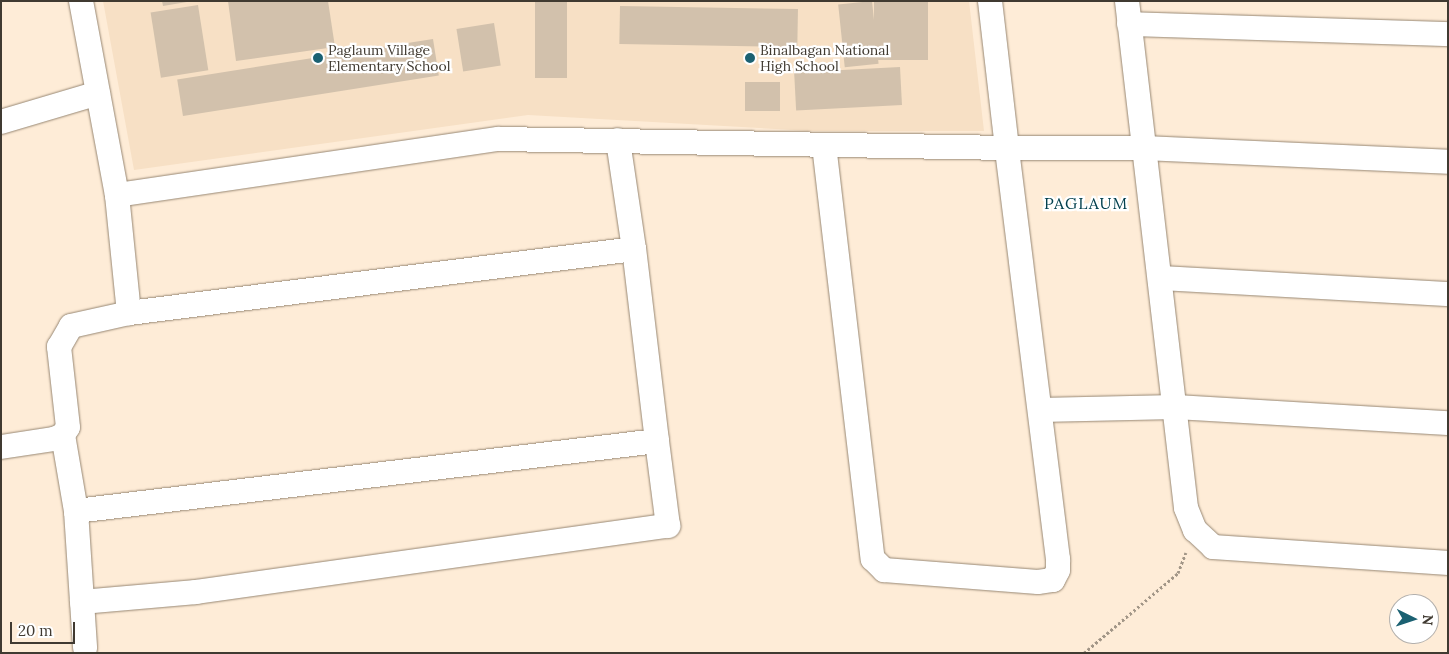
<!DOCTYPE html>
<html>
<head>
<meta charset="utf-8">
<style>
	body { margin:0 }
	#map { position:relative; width:1449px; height:654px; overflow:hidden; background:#feecd7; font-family:Lora,serif }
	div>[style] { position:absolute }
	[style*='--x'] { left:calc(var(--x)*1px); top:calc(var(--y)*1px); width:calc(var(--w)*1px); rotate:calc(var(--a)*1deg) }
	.built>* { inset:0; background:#f7e0c5 }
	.building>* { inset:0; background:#d2c1ac; transform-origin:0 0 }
	.path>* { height:3px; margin-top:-1.5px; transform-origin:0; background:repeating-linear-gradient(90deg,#a29687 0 2.5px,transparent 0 5px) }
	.roads { filter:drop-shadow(0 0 1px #978773) drop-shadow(0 0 1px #978773) }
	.minor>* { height:24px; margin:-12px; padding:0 12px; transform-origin:12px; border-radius:12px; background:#fff }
	.dots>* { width:14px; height:14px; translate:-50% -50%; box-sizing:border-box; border:2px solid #fff; border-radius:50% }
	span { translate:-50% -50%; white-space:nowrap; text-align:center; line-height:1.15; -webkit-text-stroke:4.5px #fff; paint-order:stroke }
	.poi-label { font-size:14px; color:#403a31 }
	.left { translate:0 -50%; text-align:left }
	.quarter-label { font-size:16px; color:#03404d; letter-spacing:1px }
	.frame { position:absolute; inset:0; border:2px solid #403a31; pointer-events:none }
	.north { position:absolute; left:1389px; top:594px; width:50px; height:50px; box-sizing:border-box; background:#fff; border:1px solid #b3b0ad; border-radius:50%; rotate:94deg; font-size:14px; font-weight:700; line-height:20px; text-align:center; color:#403a31 }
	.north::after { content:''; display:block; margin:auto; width:18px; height:22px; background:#1b6172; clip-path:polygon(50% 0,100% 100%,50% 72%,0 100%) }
	.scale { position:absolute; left:10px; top:622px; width:65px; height:22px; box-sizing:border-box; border:2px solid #403a31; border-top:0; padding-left:6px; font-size:15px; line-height:18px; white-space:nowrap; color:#403a31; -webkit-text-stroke:4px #fff; paint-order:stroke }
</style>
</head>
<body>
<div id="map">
	<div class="built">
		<i style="clip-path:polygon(103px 1px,969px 1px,984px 131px,811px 131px,528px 115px,134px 170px)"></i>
	</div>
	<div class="building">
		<i style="clip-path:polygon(162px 1px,187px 1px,187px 2px,163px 6px)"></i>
		<i style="clip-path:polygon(228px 1px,328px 1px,335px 47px,236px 61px)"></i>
		<i style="left:535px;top:1px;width:32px;height:77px"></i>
		<i style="left:872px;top:1px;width:63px;height:34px;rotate:84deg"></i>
		<i style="left:874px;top:1px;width:54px;height:59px"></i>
		<i style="left:198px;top:5px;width:66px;height:48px;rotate:81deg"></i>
		<i style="left:620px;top:6px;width:178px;height:38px;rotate:1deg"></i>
		<i style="left:494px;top:23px;width:43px;height:38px;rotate:81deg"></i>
		<i style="left:433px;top:39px;width:37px;height:259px;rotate:81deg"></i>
		<i style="left:900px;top:67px;width:38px;height:106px;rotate:87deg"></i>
		<i style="left:745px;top:82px;width:35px;height:29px"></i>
	</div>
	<div class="path">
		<i style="--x:1084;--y:653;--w:123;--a:-40.4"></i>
		<i style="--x:1178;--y:573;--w:22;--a:-69"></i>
	</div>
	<div class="roads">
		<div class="minor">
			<i style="--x:81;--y:1;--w:197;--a:79.5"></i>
			<i style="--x:117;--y:195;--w:119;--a:84.2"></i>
			<i style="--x:1127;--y:1;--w:510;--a:83.36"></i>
			<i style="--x:1186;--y:508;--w:24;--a:68"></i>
			<i style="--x:1195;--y:530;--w:25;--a:43"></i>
			<i style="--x:1213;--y:547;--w:236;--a:3.9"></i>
			<i style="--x:1129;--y:24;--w:319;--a:1.8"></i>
			<i style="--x:1;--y:122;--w:101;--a:-16.6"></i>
			<i style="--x:824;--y:145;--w:417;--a:83.3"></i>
			<i style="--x:873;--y:559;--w:16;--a:45"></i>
			<i style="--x:884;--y:570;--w:154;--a:4.5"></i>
			<i style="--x:1038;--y:582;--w:15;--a:-8"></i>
			<i style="--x:1053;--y:580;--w:11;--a:-63"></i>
			<i style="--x:1058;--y:570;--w:11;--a:-90"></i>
			<i style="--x:1058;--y:559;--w:414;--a:-97.1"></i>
			<i style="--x:1007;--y:148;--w:137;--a:0"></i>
			<i style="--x:1144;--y:148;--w:304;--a:2.6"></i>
			<i style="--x:117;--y:195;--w:385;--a:-8.4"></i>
			<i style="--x:498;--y:139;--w:509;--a:1.01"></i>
			<i style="--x:1007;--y:148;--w:148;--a:-96.6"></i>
			<i style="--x:1160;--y:278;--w:288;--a:3.2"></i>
			<i style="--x:1040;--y:410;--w:136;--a:-1.3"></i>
			<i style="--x:1176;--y:407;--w:272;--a:3.4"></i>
			<i style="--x:63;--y:435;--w:77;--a:80.3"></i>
			<i style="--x:76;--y:511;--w:137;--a:86.2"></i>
			<i style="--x:1;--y:447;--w:54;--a:-8.6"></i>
			<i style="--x:54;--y:439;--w:10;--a:-24"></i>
			<i style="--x:63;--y:435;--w:9;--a:-58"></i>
			<i style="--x:68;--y:427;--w:81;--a:-96.4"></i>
			<i style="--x:59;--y:347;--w:24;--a:-60"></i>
			<i style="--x:71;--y:326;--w:59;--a:-12.6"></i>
			<i style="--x:129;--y:313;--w:509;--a:-7.22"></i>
			<i style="--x:76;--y:511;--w:585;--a:-6.87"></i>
			<i style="--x:657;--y:441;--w:193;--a:-96.8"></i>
			<i style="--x:634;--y:249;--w:110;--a:-98.4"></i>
			<i style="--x:82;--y:602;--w:114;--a:-5"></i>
			<i style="--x:196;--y:592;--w:477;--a:-8"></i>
			<i style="--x:668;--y:526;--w:86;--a:-97.4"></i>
		</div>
	</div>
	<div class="dots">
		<i style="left:318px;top:58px;background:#1b6172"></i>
		<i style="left:750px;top:58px;background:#1b6172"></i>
	</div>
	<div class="poi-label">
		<span class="left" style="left:328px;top:58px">Paglaum Village<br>Elementary School</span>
		<span class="left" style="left:760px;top:58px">Binalbagan National<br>High School</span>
	</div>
	<div class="quarter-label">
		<span style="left:1086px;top:203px">PAGLAUM</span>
	</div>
	<div class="frame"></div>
	<div class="north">N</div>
	<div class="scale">20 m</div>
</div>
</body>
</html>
